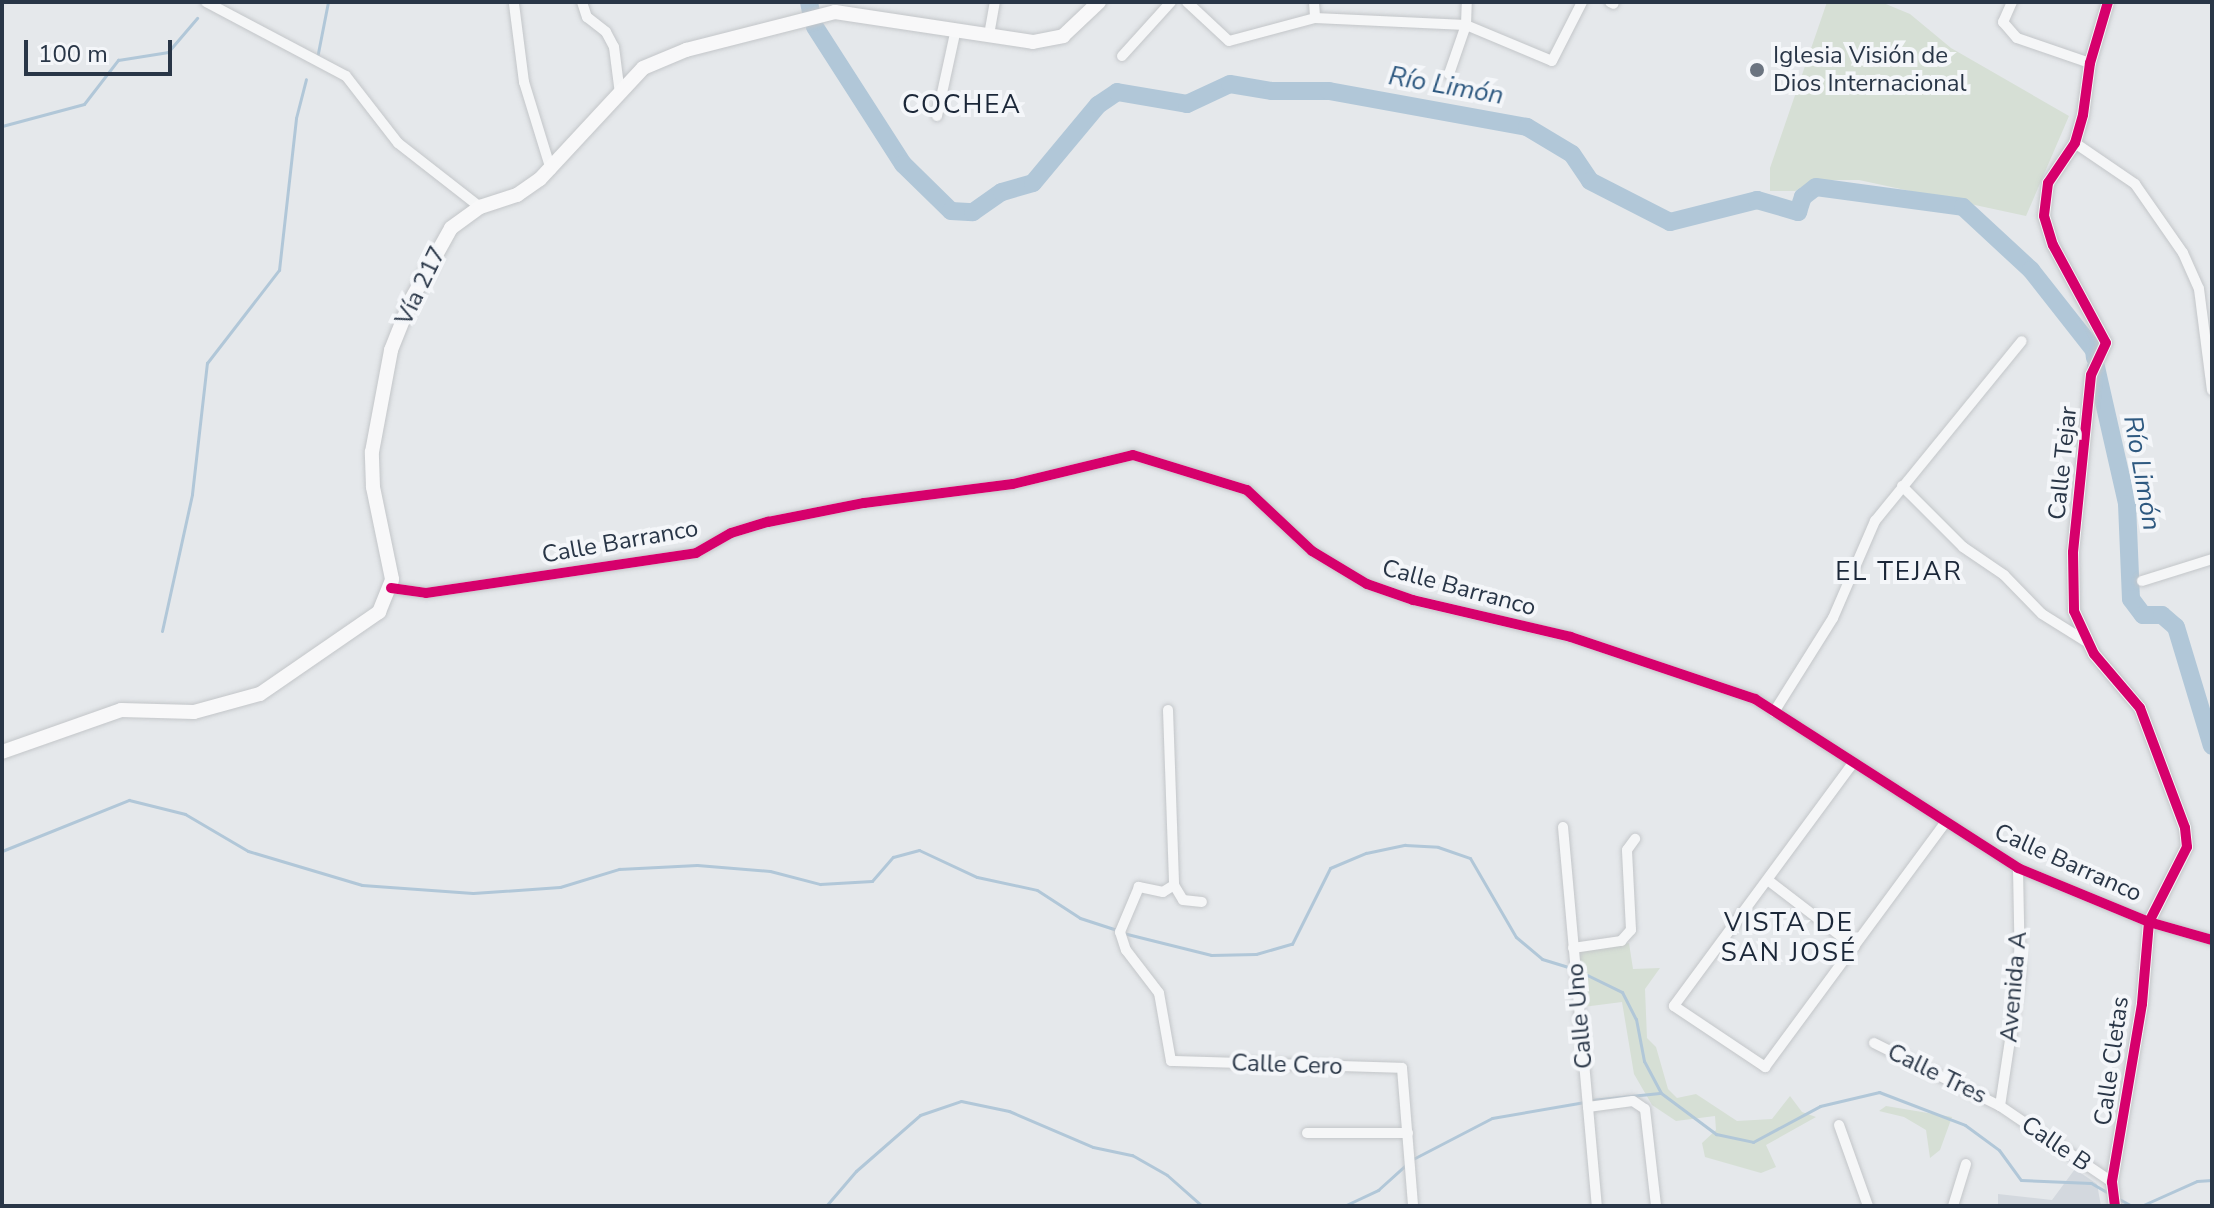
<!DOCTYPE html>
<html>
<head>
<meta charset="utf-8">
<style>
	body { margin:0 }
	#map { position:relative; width:2214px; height:1208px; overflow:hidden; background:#e5e8eb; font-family:"Nunito Sans",sans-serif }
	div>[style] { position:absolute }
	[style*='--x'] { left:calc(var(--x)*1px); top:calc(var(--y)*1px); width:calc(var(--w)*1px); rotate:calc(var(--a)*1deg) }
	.built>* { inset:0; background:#d3d8de }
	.green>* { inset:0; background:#d6dfd5 }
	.stream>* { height:3px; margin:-1.5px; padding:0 1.5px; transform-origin:1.5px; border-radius:1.5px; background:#b1c7d8 }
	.river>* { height:18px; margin:-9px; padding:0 9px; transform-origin:9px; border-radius:9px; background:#b1c7d8 }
	.roads { filter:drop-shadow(0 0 2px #c3c6c9) drop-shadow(0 0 2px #c3c6c9) }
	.minor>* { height:10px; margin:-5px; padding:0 5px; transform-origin:5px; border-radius:5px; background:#f5f6f7 }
	.tertiary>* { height:12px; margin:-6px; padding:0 6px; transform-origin:6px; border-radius:6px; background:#f5f6f7 }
	.secondary>* { height:14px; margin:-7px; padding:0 7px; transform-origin:7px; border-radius:7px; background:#f8f8f9 }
	.cycleway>* { height:10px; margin:-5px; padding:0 5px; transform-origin:5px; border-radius:5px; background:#d6006c }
	.dots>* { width:22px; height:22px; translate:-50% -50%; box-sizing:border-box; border:4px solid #f4f6f9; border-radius:50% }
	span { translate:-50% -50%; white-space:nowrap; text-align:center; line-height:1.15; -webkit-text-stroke:8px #f4f6f9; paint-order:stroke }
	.poi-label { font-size:24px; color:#293647 }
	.left { translate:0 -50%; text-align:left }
	.street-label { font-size:24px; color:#293647 }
	.water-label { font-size:26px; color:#2e5980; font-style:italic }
	.neighbourhood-label { font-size:26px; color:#1b2738; letter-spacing:2px }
	.frame { position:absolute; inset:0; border:4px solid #293647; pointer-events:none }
	.scale { position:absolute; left:24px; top:40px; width:148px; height:36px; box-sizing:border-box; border:4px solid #293647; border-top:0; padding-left:10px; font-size:24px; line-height:28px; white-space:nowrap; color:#293647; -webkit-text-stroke:6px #f4f6f9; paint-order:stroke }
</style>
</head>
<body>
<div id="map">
	<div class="built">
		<i style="clip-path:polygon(2075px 1169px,2097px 1184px,2101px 1206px,1998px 1206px,1998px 1194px,2052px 1200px)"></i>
	</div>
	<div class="green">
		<i style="clip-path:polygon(1827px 2px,1881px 2px,1910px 14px,1951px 48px,2069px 116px,2026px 216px,1859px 180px,1814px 180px,1795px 191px,1770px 191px,1770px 168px)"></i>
		<i style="clip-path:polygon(1629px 943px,1633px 969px,1660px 968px,1645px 989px,1647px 1038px,1656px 1047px,1668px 1089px,1677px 1098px,1696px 1094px,1737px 1121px,1772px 1119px,1790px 1096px,1802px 1112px,1816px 1117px,1766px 1145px,1776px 1167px,1761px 1173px,1705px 1157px,1702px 1143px,1716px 1130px,1715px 1116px,1676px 1121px,1652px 1105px,1634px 1074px,1622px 1002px,1583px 1007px,1579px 952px)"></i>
		<i style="clip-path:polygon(1886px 1106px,1952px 1117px,1940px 1150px,1930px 1158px,1926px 1130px,1904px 1117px,1879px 1111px)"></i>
	</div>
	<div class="stream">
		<i style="--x:317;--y:58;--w:57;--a:-78.9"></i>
		<i style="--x:2;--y:126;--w:85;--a:-15"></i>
		<i style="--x:84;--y:104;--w:56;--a:-52.3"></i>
		<i style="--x:118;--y:60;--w:51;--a:-9.1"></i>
		<i style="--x:168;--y:52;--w:45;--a:-49.5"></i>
		<i style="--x:162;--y:631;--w:140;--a:-77.6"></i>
		<i style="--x:192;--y:494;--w:132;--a:-83.5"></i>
		<i style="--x:207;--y:363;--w:118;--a:-52.3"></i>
		<i style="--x:279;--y:270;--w:153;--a:-83.6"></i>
		<i style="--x:296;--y:118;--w:40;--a:-75.6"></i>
		<i style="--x:2;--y:851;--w:137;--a:-21.9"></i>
		<i style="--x:129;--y:800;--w:58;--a:14"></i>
		<i style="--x:185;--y:814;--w:73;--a:30.4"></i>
		<i style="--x:248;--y:851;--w:119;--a:16.6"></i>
		<i style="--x:362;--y:885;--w:111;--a:4.1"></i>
		<i style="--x:473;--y:893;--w:87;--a:-3.9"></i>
		<i style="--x:560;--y:887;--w:62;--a:-17"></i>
		<i style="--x:619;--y:869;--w:78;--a:-2.9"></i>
		<i style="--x:697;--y:865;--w:73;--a:4.7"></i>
		<i style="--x:770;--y:871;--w:52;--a:14.6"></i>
		<i style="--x:820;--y:884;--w:52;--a:-3.3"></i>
		<i style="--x:872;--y:881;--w:32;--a:-49"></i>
		<i style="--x:893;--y:857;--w:27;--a:-15"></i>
		<i style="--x:919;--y:850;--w:64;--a:25"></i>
		<i style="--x:977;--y:877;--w:61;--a:12.2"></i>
		<i style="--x:1037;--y:890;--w:51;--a:33.1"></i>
		<i style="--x:1080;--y:918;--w:38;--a:18"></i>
		<i style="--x:1123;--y:933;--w:91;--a:14"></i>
		<i style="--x:1211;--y:955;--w:45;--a:-1.3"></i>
		<i style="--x:1256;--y:954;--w:37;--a:-16"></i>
		<i style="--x:1292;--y:944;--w:85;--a:-63.4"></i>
		<i style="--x:1330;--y:868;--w:39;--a:-23"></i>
		<i style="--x:1366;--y:853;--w:40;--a:-12"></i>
		<i style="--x:1405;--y:845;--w:33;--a:3"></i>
		<i style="--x:1438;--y:847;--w:34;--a:19"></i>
		<i style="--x:1470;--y:858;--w:91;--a:59.8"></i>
		<i style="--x:1516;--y:937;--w:34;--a:40"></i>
		<i style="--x:1542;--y:959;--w:30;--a:17"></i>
		<i style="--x:1579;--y:971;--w:48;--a:26"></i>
		<i style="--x:1622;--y:992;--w:30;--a:63"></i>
		<i style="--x:1636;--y:1019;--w:43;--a:79.2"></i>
		<i style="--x:1644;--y:1061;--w:36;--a:62"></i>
		<i style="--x:1661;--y:1093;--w:69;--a:36.7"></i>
		<i style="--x:1716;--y:1134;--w:38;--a:12"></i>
		<i style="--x:1753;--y:1142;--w:76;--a:-28.2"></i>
		<i style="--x:1820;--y:1106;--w:61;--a:-13.3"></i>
		<i style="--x:1879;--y:1092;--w:92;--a:21"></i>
		<i style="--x:1965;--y:1125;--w:42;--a:36.3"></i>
		<i style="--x:1999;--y:1150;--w:37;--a:54"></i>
		<i style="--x:2021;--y:1180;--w:70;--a:2.5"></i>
		<i style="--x:2091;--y:1183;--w:22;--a:30"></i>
		<i style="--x:1592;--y:1100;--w:68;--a:-5.9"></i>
		<i style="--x:1413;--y:1159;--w:89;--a:-27.4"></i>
		<i style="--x:1492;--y:1118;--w:94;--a:-9.8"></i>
		<i style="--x:2117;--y:1198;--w:17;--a:28"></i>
		<i style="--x:826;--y:1206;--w:46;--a:-49.4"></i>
		<i style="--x:856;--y:1171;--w:85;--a:-41.2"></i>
		<i style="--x:920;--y:1115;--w:43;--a:-18.9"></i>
		<i style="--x:961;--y:1101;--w:49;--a:11.8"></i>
		<i style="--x:1009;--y:1111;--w:91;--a:23.2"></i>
		<i style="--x:1093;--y:1147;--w:40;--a:12"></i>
		<i style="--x:1132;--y:1155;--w:40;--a:29.7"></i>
		<i style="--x:1167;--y:1175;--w:47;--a:41.5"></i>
		<i style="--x:1344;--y:1206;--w:38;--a:-25"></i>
		<i style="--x:1378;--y:1190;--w:39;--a:-42"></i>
		<i style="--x:2141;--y:1206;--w:61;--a:-24.1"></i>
		<i style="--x:2197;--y:1181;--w:15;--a:-4"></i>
	</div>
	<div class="river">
		<i style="--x:809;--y:2;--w:10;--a:79"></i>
		<i style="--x:815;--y:27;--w:163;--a:57.3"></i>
		<i style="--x:903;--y:164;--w:67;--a:44.4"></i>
		<i style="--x:951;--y:211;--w:22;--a:3"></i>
		<i style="--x:973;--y:212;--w:35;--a:-35"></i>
		<i style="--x:1002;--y:192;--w:32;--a:-16"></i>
		<i style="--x:1033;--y:183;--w:102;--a:-50.2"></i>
		<i style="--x:1098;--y:105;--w:23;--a:-34"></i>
		<i style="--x:1117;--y:92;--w:71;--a:9.7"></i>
		<i style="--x:1187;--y:104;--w:47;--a:-24.9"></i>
		<i style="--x:1230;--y:84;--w:43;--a:9.5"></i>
		<i style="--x:1272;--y:91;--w:57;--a:0"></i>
		<i style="--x:1329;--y:91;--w:201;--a:10.3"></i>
		<i style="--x:1527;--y:127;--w:52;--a:31"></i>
		<i style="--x:1572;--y:154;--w:32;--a:56"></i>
		<i style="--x:1590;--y:181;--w:90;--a:27.1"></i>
		<i style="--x:1670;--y:222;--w:90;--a:-14.2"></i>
		<i style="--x:1757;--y:200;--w:43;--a:16.3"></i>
		<i style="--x:1798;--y:212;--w:16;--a:-72"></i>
		<i style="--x:1803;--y:197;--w:16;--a:-38"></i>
		<i style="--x:1816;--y:187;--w:148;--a:7.7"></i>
		<i style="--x:1963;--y:207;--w:93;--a:42.8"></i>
		<i style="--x:2031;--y:270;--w:102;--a:51.8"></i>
		<i style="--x:2094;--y:350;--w:8;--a:83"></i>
		<i style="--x:2096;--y:367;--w:140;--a:77.2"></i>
		<i style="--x:2127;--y:504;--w:95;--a:87.6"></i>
		<i style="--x:2131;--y:599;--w:20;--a:53"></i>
		<i style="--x:2143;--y:615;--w:19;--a:0"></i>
		<i style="--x:2162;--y:615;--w:18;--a:41"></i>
		<i style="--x:2176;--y:627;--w:124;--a:73.2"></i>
	</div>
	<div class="roads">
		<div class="minor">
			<i style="--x:206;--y:2;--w:158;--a:27.9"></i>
			<i style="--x:346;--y:76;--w:85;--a:52.2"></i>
			<i style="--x:398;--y:143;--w:104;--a:38"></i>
			<i style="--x:582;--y:2;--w:16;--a:72"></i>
			<i style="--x:587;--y:17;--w:24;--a:38"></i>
			<i style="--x:606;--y:32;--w:17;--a:62"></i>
			<i style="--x:614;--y:47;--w:47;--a:82.7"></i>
			<i style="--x:1187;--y:2;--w:57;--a:42.9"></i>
			<i style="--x:1229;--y:41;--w:89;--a:-15"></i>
			<i style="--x:1315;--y:18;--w:151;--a:2.7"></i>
			<i style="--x:1466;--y:25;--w:93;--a:22.7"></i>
			<i style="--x:1552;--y:61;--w:66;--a:-63"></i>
			<i style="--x:1314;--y:2;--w:16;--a:86"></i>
			<i style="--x:1610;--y:2;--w:4;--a:27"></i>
			<i style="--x:2012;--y:2;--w:22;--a:114"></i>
			<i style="--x:2003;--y:22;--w:21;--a:49"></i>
			<i style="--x:2017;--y:38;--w:77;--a:18.9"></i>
			<i style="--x:514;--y:4;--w:79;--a:82.7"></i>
			<i style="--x:524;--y:82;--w:92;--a:72.9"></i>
			<i style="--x:989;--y:35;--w:34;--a:-80"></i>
			<i style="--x:1122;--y:56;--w:73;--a:-47.8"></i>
			<i style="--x:1449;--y:74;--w:52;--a:-70.9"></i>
			<i style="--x:1466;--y:25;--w:23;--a:-88"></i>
			<i style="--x:937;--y:116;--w:89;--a:-77.7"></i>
			<i style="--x:2075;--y:143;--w:73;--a:34.3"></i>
			<i style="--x:2135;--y:184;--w:84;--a:55.2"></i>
			<i style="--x:2183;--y:253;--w:39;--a:66"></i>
			<i style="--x:2199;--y:289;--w:102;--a:82.7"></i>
			<i style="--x:1902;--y:486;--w:86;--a:45"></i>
			<i style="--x:1963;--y:547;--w:50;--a:34.3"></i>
			<i style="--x:2004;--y:575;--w:54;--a:45.7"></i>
			<i style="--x:2042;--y:614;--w:51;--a:32.1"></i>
			<i style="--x:2142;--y:581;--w:73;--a:-17.4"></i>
			<i style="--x:391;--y:588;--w:35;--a:8"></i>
			<i style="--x:426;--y:593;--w:273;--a:-8.4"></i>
			<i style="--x:696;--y:553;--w:40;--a:-29.7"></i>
			<i style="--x:731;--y:533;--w:39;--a:-17"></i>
			<i style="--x:768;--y:522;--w:98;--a:-11.2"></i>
			<i style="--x:864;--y:503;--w:150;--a:-7.3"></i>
			<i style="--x:1013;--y:484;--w:123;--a:-13.6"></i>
			<i style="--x:1133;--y:455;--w:119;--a:17.1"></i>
			<i style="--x:1247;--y:490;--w:89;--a:43.2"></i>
			<i style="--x:1312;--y:551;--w:64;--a:31"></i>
			<i style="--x:1367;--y:584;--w:49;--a:19.2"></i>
			<i style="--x:1413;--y:600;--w:162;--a:13.2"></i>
			<i style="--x:1571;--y:637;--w:194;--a:18.6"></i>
			<i style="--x:1755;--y:699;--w:313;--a:32.7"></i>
			<i style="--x:2018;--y:868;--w:142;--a:22.4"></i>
			<i style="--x:2149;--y:922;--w:66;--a:15.9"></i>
			<i style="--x:1168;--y:710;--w:175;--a:88"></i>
			<i style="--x:1174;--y:885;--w:13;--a:148"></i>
			<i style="--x:1163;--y:892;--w:25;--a:-168"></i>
			<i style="--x:1139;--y:887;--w:49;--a:112.9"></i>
			<i style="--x:1120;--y:932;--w:19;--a:72"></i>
			<i style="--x:1126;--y:950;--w:54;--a:52.5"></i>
			<i style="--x:1159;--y:993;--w:69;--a:80"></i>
			<i style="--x:1171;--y:1061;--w:231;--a:1.7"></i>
			<i style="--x:1402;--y:1068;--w:138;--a:85.4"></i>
			<i style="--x:1774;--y:712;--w:111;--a:-57.9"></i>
			<i style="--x:1833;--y:618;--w:106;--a:-66.6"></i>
			<i style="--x:1875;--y:521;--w:232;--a:-50.8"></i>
			<i style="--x:1853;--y:763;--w:302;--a:126.4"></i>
			<i style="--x:1674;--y:1006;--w:110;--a:33.8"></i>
			<i style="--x:1765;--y:1067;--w:302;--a:-53.6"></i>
			<i style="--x:1563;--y:827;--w:381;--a:84.9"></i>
			<i style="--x:1769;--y:881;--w:108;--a:37.5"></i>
			<i style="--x:1174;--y:885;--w:17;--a:59"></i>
			<i style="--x:1183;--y:900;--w:19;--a:6"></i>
			<i style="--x:1573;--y:948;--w:49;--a:-8.3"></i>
			<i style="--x:1621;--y:941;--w:15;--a:-48"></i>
			<i style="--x:1631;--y:930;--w:80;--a:-92.9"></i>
			<i style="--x:1627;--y:850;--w:14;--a:-54"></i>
			<i style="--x:1874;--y:1043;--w:141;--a:26.6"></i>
			<i style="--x:2000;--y:1106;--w:135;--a:34.2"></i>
			<i style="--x:2000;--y:1106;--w:134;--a:-81.4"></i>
			<i style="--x:2020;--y:973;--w:105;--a:-91.1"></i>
			<i style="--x:1588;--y:1107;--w:45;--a:-7.6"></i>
			<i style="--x:1633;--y:1101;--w:14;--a:34"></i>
			<i style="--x:1645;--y:1109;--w:98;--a:83.5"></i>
			<i style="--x:1839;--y:1125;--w:86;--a:70.3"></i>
			<i style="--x:1307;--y:1133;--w:101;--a:0"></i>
			<i style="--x:1953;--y:1206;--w:44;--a:-72.8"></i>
		</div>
		<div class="tertiary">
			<i style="--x:2108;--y:2;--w:64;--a:106.4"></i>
			<i style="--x:2090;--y:63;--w:52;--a:97.7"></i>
			<i style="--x:2083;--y:115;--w:29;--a:106"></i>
			<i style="--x:2075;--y:143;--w:48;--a:124"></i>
			<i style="--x:2048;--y:183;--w:33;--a:97"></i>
			<i style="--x:2044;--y:216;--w:30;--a:73"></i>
			<i style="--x:2053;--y:245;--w:111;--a:61.6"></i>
			<i style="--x:2106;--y:343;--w:35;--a:115"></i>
			<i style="--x:2091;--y:375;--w:178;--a:95.8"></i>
			<i style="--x:2073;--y:552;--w:59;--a:89"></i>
			<i style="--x:2074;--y:611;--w:47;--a:65.1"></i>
			<i style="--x:2094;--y:654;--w:71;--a:49.6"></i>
			<i style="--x:2140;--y:708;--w:128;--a:69.4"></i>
			<i style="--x:2185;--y:828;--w:19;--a:84"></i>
			<i style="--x:2187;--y:847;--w:84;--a:116.9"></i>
			<i style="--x:2149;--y:922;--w:82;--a:94.9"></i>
			<i style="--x:2142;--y:1004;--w:181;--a:99.6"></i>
			<i style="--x:2112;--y:1182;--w:24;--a:83"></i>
		</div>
		<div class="secondary">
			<i style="--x:2;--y:752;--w:126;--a:-19.4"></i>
			<i style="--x:121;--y:710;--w:73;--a:1.6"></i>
			<i style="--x:194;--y:712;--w:68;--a:-15.3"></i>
			<i style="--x:260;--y:694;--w:145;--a:-34.6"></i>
			<i style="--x:379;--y:612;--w:35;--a:-68"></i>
			<i style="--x:392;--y:579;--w:94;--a:-101.7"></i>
			<i style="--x:373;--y:487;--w:35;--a:-92"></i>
			<i style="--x:372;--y:452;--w:104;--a:-79.4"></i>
			<i style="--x:391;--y:350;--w:54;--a:-68.2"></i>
			<i style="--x:411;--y:300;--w:82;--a:-60.9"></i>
			<i style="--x:451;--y:228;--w:36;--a:-36"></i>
			<i style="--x:480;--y:207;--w:39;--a:-18"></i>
			<i style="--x:517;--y:195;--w:28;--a:-35"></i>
			<i style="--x:540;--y:179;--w:151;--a:-47.1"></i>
			<i style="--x:643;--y:68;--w:47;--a:-22.7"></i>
			<i style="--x:686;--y:50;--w:154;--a:-14.3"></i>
			<i style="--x:835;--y:12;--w:200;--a:8.6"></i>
			<i style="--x:1033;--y:42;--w:31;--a:-11"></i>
			<i style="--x:1063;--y:36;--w:50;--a:-43.4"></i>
		</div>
	</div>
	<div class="cycleway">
		<i style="--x:2108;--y:2;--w:64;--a:106.4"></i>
		<i style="--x:2090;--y:63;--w:52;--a:97.7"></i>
		<i style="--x:2083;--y:115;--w:29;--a:106"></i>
		<i style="--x:2075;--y:143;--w:48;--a:124"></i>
		<i style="--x:2048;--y:183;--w:33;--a:97"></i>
		<i style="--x:2044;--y:216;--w:30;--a:73"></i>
		<i style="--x:2053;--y:245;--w:111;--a:61.6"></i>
		<i style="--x:2106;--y:343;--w:35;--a:115"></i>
		<i style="--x:2091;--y:375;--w:178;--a:95.8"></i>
		<i style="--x:2073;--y:552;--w:59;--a:89"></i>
		<i style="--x:2074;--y:611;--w:47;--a:65.1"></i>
		<i style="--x:2094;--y:654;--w:71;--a:49.6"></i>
		<i style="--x:2140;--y:708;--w:128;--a:69.4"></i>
		<i style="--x:2185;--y:828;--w:19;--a:84"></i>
		<i style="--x:2187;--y:847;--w:84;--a:116.9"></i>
		<i style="--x:2149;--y:922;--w:82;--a:94.9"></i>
		<i style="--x:2142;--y:1004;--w:181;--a:99.6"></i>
		<i style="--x:2112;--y:1182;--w:24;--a:83"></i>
		<i style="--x:391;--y:588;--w:35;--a:8"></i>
		<i style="--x:426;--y:593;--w:273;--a:-8.4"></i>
		<i style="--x:696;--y:553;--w:40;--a:-29.7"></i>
		<i style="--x:731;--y:533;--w:39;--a:-17"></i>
		<i style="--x:768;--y:522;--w:98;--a:-11.2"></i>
		<i style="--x:864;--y:503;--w:150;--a:-7.3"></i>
		<i style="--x:1013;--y:484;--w:123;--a:-13.6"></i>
		<i style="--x:1133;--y:455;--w:119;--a:17.1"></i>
		<i style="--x:1247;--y:490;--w:89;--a:43.2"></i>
		<i style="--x:1312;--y:551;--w:64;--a:31"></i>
		<i style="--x:1367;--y:584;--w:49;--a:19.2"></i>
		<i style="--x:1413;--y:600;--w:162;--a:13.2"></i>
		<i style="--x:1571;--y:637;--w:194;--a:18.6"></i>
		<i style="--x:1755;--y:699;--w:313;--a:32.7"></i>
		<i style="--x:2018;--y:868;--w:142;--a:22.4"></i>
		<i style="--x:2149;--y:922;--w:66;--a:15.9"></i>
	</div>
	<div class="dots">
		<i style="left:1757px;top:70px;background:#6b7480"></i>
	</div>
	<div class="poi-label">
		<span class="left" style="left:1773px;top:70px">Iglesia Visión de<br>Dios Internacional</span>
	</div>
	<div class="street-label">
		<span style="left:421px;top:286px;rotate:-64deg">Vía 217</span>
		<span style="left:2063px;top:463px;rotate:-84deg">Calle Tejar</span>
		<span style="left:620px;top:542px;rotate:-10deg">Calle Barranco</span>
		<span style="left:1459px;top:588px;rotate:15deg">Calle Barranco</span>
		<span style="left:2068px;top:863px;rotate:24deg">Calle Barranco</span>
		<span style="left:2014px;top:987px;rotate:-85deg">Avenida A</span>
		<span style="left:1580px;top:1016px;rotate:-95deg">Calle Uno</span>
		<span style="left:2112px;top:1061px;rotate:-82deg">Calle Cletas</span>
		<span style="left:1287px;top:1065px;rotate:2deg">Calle Cero</span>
		<span style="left:1937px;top:1074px;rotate:26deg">Calle Tres</span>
		<span style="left:2056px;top:1144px;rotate:34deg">Calle B</span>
	</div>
	<div class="water-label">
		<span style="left:1446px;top:86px;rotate:10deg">Río Limón</span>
		<span style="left:2142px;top:473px;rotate:80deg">Río Limón</span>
	</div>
	<div class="neighbourhood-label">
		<span style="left:962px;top:105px">COCHEA</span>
		<span style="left:1899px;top:572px">EL TEJAR</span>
		<span style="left:1789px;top:938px">VISTA DE<br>SAN JOSÉ</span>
	</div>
	<div class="frame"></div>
	<div class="scale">100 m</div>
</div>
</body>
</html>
